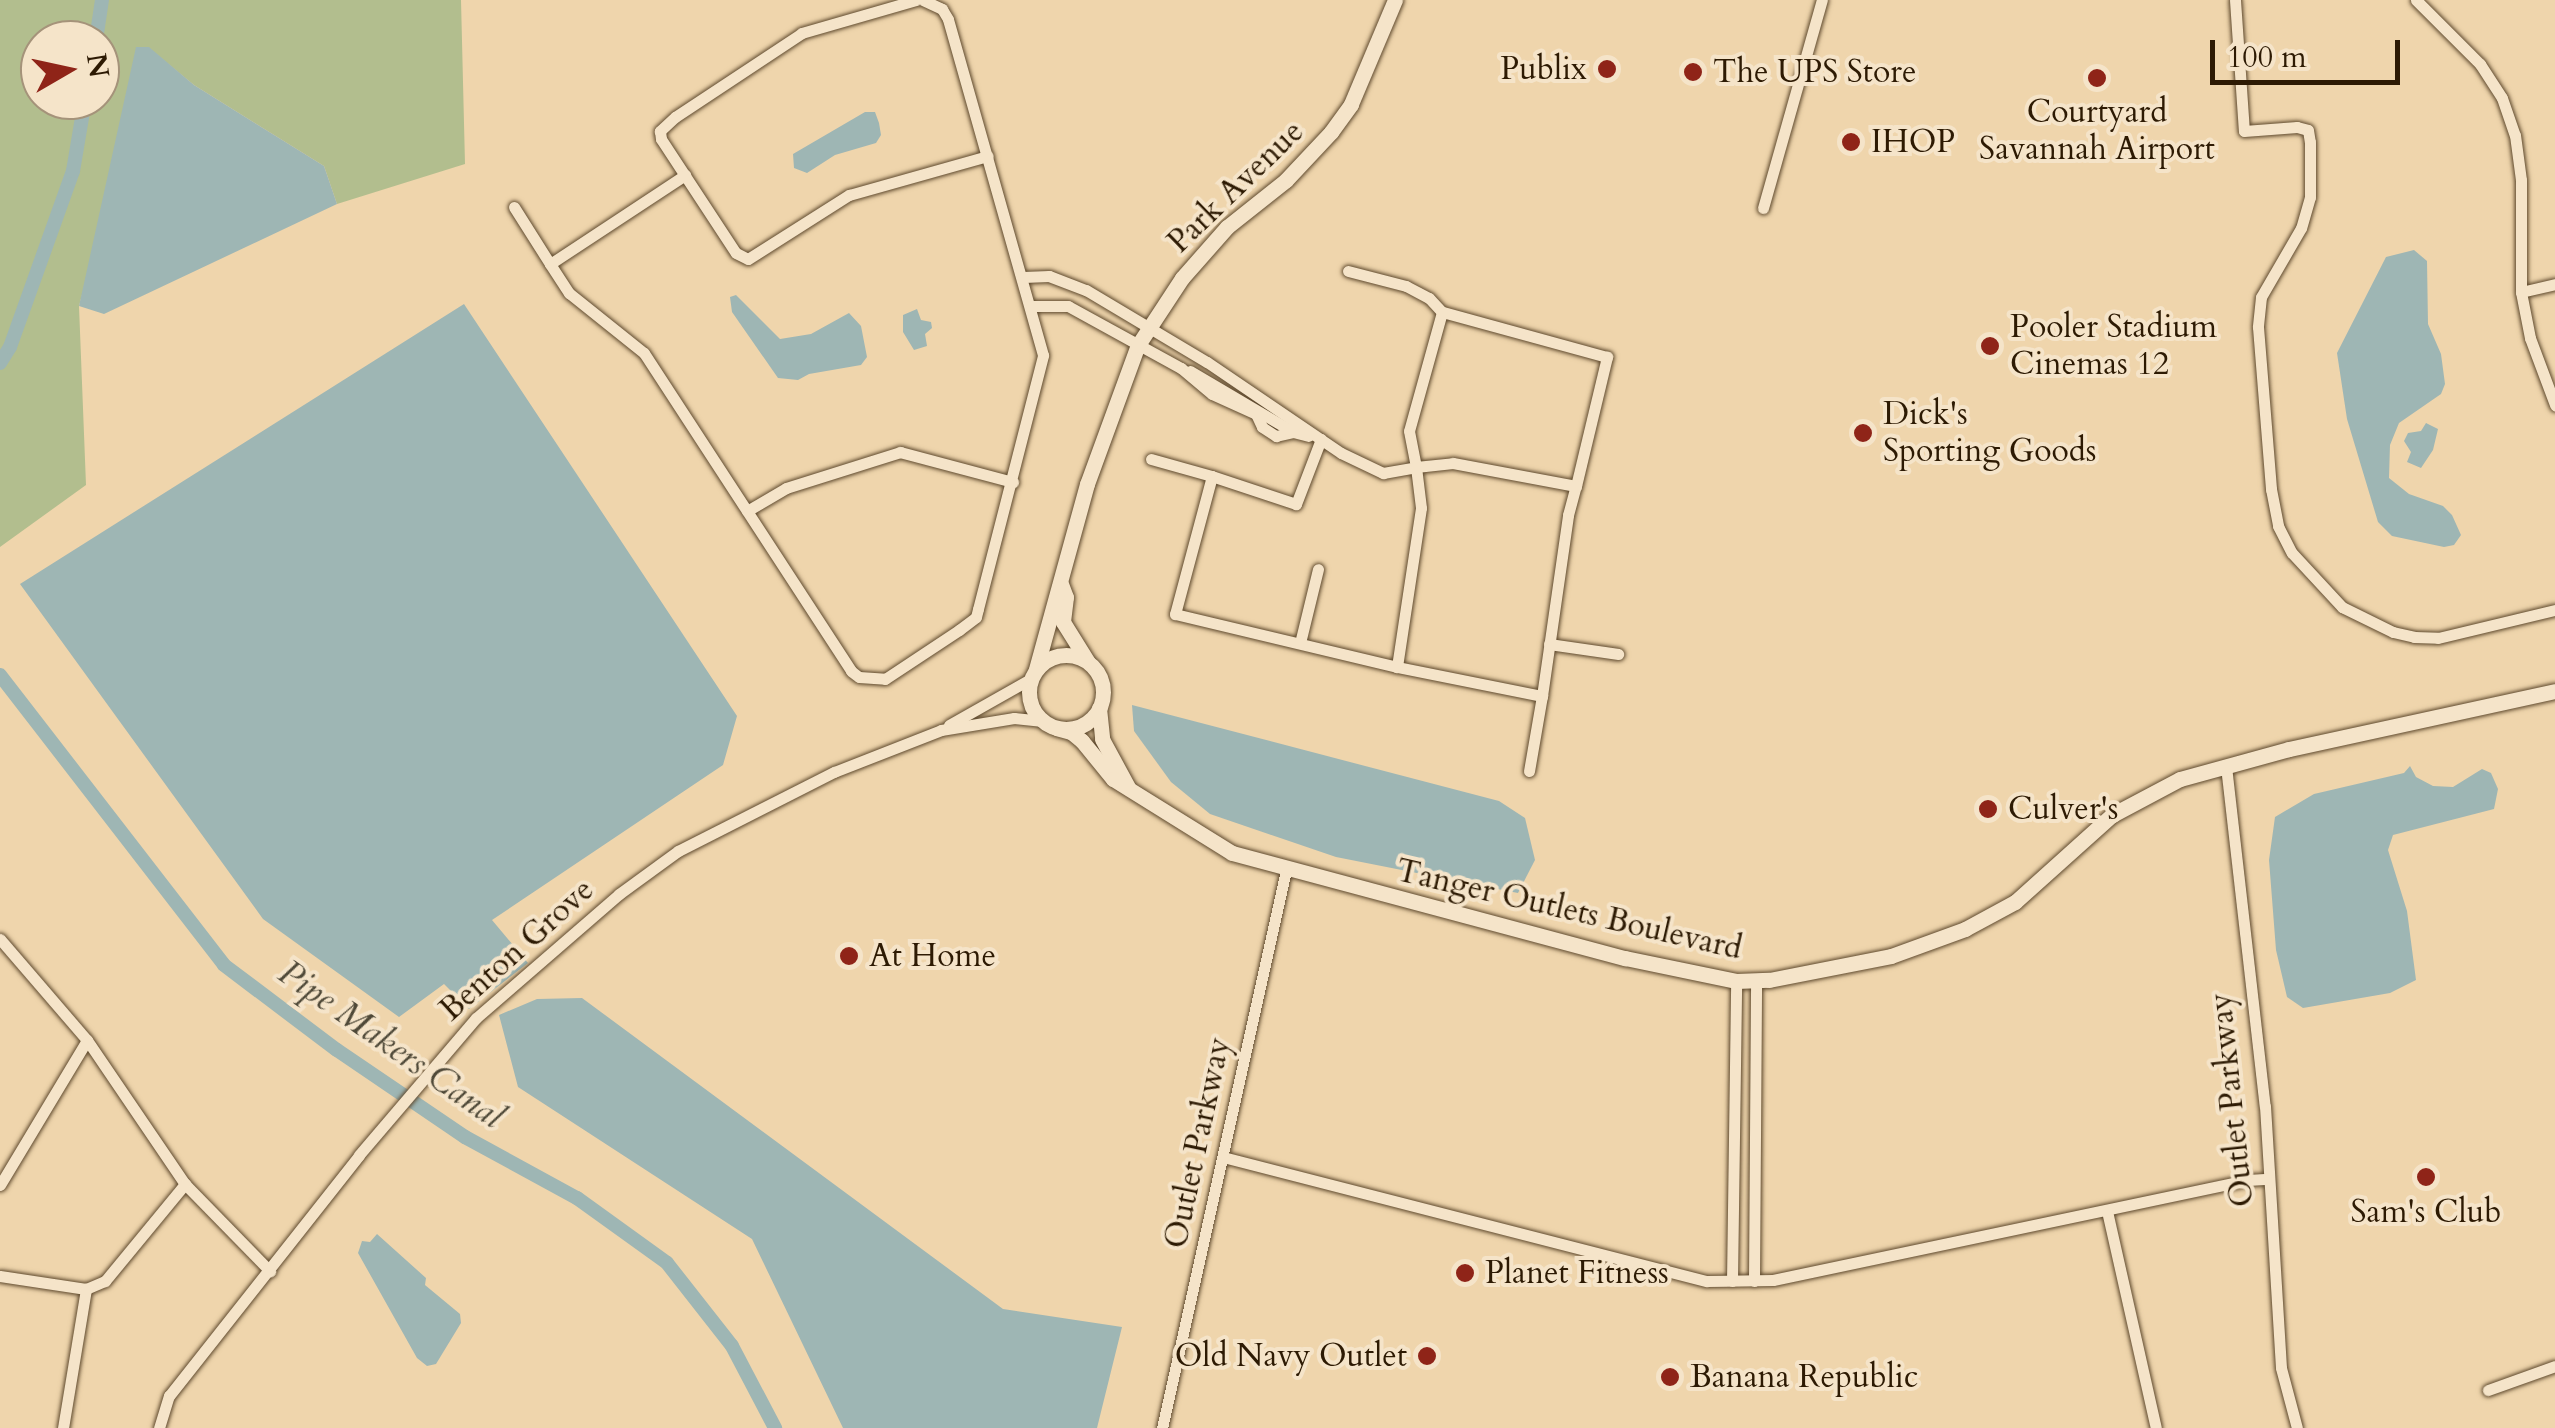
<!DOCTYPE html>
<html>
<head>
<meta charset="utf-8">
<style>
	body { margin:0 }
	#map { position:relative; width:2555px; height:1428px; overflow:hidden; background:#efd5ac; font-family:Cardo,serif }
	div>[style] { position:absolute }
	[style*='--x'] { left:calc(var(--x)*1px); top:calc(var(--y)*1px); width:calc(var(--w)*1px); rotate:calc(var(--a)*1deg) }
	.green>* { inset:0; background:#b2be8e }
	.water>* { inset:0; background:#9eb6b4 }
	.canal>* { height:14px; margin:-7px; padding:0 7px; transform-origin:7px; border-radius:7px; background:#9eb6b4 }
	.roads { filter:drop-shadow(0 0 2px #5e492d) drop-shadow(0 0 2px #5e492d) }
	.street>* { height:11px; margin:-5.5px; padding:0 5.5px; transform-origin:5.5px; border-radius:5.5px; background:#f5e4c9 }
	.secondary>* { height:15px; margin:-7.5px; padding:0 7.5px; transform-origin:7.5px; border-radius:7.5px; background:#f5e4c9 }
	.secondary>.ring { margin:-7.5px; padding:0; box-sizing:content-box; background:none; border:15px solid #f5e4c9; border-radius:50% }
	.dots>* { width:28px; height:28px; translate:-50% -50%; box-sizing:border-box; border:5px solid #f5e4c9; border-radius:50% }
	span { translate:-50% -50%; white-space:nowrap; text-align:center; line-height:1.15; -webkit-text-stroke:8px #f5e4c9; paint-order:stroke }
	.poi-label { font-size:32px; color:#2d1a03 }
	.right { translate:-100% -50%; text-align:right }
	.left { translate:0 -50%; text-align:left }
	.street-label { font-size:32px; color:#2d1a03 }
	.water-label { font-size:35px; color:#4f4938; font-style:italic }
	.north { position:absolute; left:20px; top:20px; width:100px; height:100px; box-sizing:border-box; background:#f5e4c9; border:2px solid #a5937a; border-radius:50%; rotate:81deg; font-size:28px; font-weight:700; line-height:40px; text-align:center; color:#2d1a03 }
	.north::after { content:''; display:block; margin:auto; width:35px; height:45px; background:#8f2418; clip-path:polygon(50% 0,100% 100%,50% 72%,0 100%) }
	.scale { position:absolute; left:2210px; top:40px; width:190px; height:45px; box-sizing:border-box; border:5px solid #2d1a03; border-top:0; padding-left:12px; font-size:30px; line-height:35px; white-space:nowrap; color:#2d1a03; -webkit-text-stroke:8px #f5e4c9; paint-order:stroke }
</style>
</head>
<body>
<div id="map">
	<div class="green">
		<i style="clip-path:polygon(evenodd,0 0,461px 0,465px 164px,337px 204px,324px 166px,194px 85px,149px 48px,79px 306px,86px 485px,0 547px,0 0,40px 40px,100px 40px,100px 100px,40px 100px,40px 40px)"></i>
	</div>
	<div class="water">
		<i style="clip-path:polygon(136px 47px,149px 47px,194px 85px,324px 166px,337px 204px,104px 314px,79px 306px)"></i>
		<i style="clip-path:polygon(865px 112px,875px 112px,879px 123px,881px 135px,876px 143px,835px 155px,807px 173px,794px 168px,793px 154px)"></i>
		<i style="clip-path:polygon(2414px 250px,2427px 261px,2428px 324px,2441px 354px,2445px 384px,2441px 394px,2399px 423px,2390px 445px,2389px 478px,2409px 494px,2443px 506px,2452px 515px,2461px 535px,2454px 545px,2444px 547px,2392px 536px,2378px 522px,2347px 419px,2337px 353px,2386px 257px)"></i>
		<i style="clip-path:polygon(736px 295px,780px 339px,811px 334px,849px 313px,861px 326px,867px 357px,861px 365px,809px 374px,798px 380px,778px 378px,732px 312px,730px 297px)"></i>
		<i style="clip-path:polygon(464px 304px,737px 716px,723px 765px,492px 920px,528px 963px,469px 1009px,444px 984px,399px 1017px,263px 919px,20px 584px)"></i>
		<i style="clip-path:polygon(917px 309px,921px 320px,931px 322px,932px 328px,925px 334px,927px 346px,914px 350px,903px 332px,903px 315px)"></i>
		<i style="clip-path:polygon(2426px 423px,2438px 429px,2433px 450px,2421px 468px,2407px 462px,2411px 452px,2404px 441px,2408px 433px,2421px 431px)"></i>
		<i style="clip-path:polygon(1132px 705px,1499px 801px,1525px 818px,1535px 860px,1518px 893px,1336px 857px,1210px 814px,1171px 782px,1134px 731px)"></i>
		<i style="clip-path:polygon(2410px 766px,2416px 777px,2433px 786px,2453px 787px,2482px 769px,2491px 773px,2498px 789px,2494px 809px,2393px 835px,2388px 850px,2407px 911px,2416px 980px,2390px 993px,2303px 1008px,2287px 997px,2276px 950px,2269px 860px,2275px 817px,2314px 794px,2404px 773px)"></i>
		<i style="clip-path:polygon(582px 998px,1003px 1309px,1122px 1327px,1097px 1428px,843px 1428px,752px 1239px,518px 1087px,499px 1015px,537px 999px)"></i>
		<i style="clip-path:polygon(377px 1234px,426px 1278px,425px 1285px,460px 1314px,461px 1323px,436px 1364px,427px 1366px,417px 1358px,358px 1253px,362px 1241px,370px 1242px)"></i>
	</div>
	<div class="canal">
		<i style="--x:96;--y:40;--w:40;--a:-81.5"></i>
		<i style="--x:0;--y:363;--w:19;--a:-58"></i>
		<i style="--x:10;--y:347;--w:187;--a:-70.3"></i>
		<i style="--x:73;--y:171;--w:72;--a:-80.4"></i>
		<i style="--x:0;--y:675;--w:366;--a:52.3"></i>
		<i style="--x:224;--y:965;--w:141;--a:37"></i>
		<i style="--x:337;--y:1050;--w:155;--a:34.2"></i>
		<i style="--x:465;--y:1137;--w:128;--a:28.6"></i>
		<i style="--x:577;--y:1198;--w:111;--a:35.8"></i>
		<i style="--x:667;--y:1263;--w:105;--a:51.9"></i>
		<i style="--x:732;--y:1346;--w:93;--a:62.3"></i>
	</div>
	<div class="roads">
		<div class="street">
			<i style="--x:916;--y:0;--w:119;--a:163.9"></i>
			<i style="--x:802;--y:33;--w:152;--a:146.5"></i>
			<i style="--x:675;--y:117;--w:21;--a:137"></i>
			<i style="--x:660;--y:131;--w:8;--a:83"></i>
			<i style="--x:661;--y:139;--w:136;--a:56.7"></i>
			<i style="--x:736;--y:253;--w:13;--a:27"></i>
			<i style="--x:748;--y:259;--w:120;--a:-32.4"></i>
			<i style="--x:849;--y:195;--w:144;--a:-15.7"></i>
			<i style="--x:2235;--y:0;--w:131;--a:86.1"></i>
			<i style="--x:2244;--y:131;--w:53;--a:-4.3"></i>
			<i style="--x:2297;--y:127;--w:11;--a:15"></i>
			<i style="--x:2308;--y:130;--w:12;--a:81"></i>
			<i style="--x:2310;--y:142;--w:55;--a:90"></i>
			<i style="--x:2310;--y:197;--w:32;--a:106"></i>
			<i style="--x:2301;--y:228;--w:80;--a:120.1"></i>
			<i style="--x:2261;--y:297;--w:30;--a:96"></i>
			<i style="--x:2258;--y:327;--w:163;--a:85.4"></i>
			<i style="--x:2271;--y:489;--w:38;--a:79"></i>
			<i style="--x:2278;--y:526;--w:30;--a:63"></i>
			<i style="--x:2292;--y:553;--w:74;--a:47.2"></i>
			<i style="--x:2342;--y:607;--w:57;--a:26.1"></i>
			<i style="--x:2393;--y:632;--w:22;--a:13"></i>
			<i style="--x:2414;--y:637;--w:24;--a:2"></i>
			<i style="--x:2438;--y:638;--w:120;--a:-13.5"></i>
			<i style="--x:2416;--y:0;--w:91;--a:45"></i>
			<i style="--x:2480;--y:64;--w:40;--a:57.1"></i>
			<i style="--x:2502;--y:98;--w:39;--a:71"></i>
			<i style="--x:2515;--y:135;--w:45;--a:82.4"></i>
			<i style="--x:2521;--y:180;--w:112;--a:90"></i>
			<i style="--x:2521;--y:292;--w:47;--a:78.9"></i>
			<i style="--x:2530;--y:338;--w:72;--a:69.5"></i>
			<i style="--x:514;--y:207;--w:67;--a:57.7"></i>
			<i style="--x:550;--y:264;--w:162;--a:-33.4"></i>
			<i style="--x:1763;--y:208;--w:216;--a:-74.2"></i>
			<i style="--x:550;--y:264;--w:35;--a:57"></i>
			<i style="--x:569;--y:293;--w:96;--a:38.7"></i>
			<i style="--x:644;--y:353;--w:379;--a:56.9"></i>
			<i style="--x:851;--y:671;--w:10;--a:37"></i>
			<i style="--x:859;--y:677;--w:26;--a:4"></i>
			<i style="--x:885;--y:679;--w:89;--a:-33.5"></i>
			<i style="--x:959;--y:630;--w:21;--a:-37"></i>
			<i style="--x:976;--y:617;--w:8;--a:-76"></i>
			<i style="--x:978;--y:609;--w:262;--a:-75.6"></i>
			<i style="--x:1043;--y:355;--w:349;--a:-105.8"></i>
			<i style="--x:948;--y:19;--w:12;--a:-121"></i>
			<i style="--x:942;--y:9;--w:21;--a:-155"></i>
			<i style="--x:1348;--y:271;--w:60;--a:14.5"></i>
			<i style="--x:1406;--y:286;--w:26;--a:28"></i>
			<i style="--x:1429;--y:298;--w:19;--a:47"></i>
			<i style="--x:1023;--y:277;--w:26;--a:-2"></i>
			<i style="--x:1049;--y:276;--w:40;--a:21"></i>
			<i style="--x:1086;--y:290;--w:141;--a:30.8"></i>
			<i style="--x:1207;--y:362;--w:162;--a:34.2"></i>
			<i style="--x:1341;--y:453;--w:47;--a:25.5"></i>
			<i style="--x:1383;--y:473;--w:34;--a:-10"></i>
			<i style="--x:1416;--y:467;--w:37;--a:-6"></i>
			<i style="--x:1453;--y:463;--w:125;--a:10.6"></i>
			<i style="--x:1576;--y:486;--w:133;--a:-76.5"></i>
			<i style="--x:1607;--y:357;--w:171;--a:-164.7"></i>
			<i style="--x:1442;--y:312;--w:123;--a:105.5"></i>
			<i style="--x:1409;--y:431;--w:37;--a:79"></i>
			<i style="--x:1416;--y:467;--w:41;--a:83"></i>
			<i style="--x:1421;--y:508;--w:161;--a:98.6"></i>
			<i style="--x:1397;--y:667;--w:148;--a:11.3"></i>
			<i style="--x:1542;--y:696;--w:183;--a:-81.8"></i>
			<i style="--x:1568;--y:515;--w:30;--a:-75"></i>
			<i style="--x:2521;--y:292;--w:35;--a:-13"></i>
			<i style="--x:1031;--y:306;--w:37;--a:0"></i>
			<i style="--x:1068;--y:306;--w:129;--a:28.8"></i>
			<i style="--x:1181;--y:368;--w:40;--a:40"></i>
			<i style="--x:1212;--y:394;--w:48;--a:24.4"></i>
			<i style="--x:1256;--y:414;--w:14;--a:65"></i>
			<i style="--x:1262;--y:427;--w:17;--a:33"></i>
			<i style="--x:1276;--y:436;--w:17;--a:-13"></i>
			<i style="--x:1293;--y:432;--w:16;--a:14"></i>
			<i style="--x:1190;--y:371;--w:120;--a:30.6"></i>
			<i style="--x:1321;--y:439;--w:70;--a:111"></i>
			<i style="--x:1296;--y:504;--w:89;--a:-161.6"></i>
			<i style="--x:1212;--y:476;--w:143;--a:105"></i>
			<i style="--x:1175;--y:614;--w:228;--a:13.4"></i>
			<i style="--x:1151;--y:459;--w:63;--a:15.6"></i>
			<i style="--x:747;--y:511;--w:45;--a:-30.5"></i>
			<i style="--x:786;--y:488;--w:120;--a:-17.5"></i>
			<i style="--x:900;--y:452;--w:117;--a:14.9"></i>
			<i style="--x:1300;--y:643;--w:76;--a:-76.3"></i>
			<i style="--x:1549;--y:644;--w:70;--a:8.2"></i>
			<i style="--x:949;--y:725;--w:95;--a:-29.5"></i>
			<i style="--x:2226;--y:766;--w:342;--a:83.5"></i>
			<i style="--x:2265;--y:1106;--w:262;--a:86.5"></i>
			<i style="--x:2281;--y:1368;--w:62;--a:75.1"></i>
			<i style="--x:1529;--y:771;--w:76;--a:-80.2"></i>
			<i style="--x:0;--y:939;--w:133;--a:49.3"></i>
			<i style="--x:87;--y:1040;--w:174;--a:55.8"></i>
			<i style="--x:185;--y:1184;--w:122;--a:45.7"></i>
			<i style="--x:1223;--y:1157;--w:500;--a:14.4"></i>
			<i style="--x:1707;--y:1281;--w:66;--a:-0.9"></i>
			<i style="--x:1773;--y:1280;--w:484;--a:-11.9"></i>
			<i style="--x:2247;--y:1180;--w:22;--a:-3"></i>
			<i style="--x:0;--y:1185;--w:169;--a:-59"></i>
			<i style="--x:2107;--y:1211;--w:222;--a:77.3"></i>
			<i style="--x:0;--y:1276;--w:87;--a:8.6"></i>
			<i style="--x:86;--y:1289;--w:21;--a:-23"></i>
			<i style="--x:105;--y:1281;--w:126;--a:-50.5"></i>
			<i style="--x:1732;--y:1281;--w:300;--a:-89.2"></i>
			<i style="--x:1754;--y:1281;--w:301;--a:-89.6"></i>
			<i style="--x:2488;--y:1390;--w:71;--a:-19.7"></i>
			<i style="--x:63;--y:1428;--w:141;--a:-80.6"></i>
			<i style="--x:159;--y:1428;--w:34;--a:-73"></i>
			<i style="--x:169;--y:1396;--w:307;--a:-51.7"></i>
			<i style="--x:359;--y:1155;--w:180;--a:-49.5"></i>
			<i style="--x:476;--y:1018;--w:189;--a:-40.9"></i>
			<i style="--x:619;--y:894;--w:73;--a:-36.1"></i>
			<i style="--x:678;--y:851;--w:175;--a:-26.9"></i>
			<i style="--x:834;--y:772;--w:115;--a:-21.4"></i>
			<i style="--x:941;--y:730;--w:74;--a:-9.3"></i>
			<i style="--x:1014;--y:718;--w:29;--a:6"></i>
			<i style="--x:1162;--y:1428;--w:572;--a:-77.47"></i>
		</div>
		<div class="secondary">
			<i style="--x:1061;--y:584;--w:14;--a:69"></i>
			<i style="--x:1066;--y:597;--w:25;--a:97"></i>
			<i style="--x:1063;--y:622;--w:47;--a:58"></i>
			<i class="ring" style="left:1029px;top:655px;width:59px;height:59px"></i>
			<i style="--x:1036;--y:669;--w:192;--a:-74.6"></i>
			<i style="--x:1087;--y:484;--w:148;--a:-69.9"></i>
			<i style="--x:1138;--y:345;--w:80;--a:-56.7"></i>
			<i style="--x:1182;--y:278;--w:68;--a:-48.6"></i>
			<i style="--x:1227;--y:227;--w:75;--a:-38.5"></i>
			<i style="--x:1286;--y:180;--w:66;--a:-46.8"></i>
			<i style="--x:1331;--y:132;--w:34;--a:-54"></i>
			<i style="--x:1351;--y:104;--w:113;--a:-67.1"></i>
			<i style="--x:1099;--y:708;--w:31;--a:84"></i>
			<i style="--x:1102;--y:739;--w:55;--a:61.6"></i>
			<i style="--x:1056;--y:728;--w:16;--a:15"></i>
			<i style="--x:1071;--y:732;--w:14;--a:39"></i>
			<i style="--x:1082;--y:741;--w:49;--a:50.8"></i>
			<i style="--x:1113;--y:779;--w:140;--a:31.9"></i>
			<i style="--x:1232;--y:853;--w:407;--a:15"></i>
			<i style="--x:1625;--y:958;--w:113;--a:11.7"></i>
			<i style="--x:1736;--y:981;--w:33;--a:-2"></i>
			<i style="--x:1769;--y:980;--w:124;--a:-11.1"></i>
			<i style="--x:1891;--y:956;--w:79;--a:-20"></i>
			<i style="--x:1965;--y:929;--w:57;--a:-28.4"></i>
			<i style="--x:2015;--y:902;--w:130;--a:-41.9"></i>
			<i style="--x:2112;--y:815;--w:77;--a:-27.9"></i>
			<i style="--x:2180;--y:779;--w:113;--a:-15.4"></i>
			<i style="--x:2289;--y:749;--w:272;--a:-12.3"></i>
		</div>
	</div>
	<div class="dots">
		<i style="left:1607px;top:69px;background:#8f2418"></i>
		<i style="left:1693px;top:72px;background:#8f2418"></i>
		<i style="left:2097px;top:78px;background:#8f2418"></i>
		<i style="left:1851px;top:142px;background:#8f2418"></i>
		<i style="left:1990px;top:346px;background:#8f2418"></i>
		<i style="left:1863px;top:433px;background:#8f2418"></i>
		<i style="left:1988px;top:809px;background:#8f2418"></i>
		<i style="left:849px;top:956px;background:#8f2418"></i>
		<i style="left:2426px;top:1177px;background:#8f2418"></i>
		<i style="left:1465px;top:1273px;background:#8f2418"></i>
		<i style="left:1427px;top:1356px;background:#8f2418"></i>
		<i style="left:1670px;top:1377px;background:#8f2418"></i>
	</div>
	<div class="poi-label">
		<span class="right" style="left:1587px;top:69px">Publix</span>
		<span class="left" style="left:1713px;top:72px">The UPS Store</span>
		<span style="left:2097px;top:131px">Courtyard<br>Savannah Airport</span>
		<span class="left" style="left:1871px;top:142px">IHOP</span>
		<span class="left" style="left:2010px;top:346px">Pooler Stadium<br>Cinemas 12</span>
		<span class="left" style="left:1883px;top:433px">Dick's<br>Sporting Goods</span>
		<span class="left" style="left:2008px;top:809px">Culver's</span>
		<span class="left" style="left:869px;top:956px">At Home</span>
		<span style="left:2426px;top:1212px">Sam's Club</span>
		<span class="left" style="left:1485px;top:1273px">Planet Fitness</span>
		<span class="right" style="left:1407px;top:1356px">Old Navy Outlet</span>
		<span class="left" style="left:1690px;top:1377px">Banana Republic</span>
	</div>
	<div class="street-label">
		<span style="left:1236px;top:187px;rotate:-44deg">Park Avenue</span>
		<span style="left:1569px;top:910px;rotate:13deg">Tanger Outlets Boulevard</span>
		<span style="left:517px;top:950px;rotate:-42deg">Benton Grove</span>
		<span style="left:2232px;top:1100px;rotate:-96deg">Outlet Parkway</span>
		<span style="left:1198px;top:1143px;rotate:-78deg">Outlet Parkway</span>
	</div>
	<div class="water-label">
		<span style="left:391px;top:1045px;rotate:35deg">Pipe Makers Canal</span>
	</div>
	<div class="north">N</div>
	<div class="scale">100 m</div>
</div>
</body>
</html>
